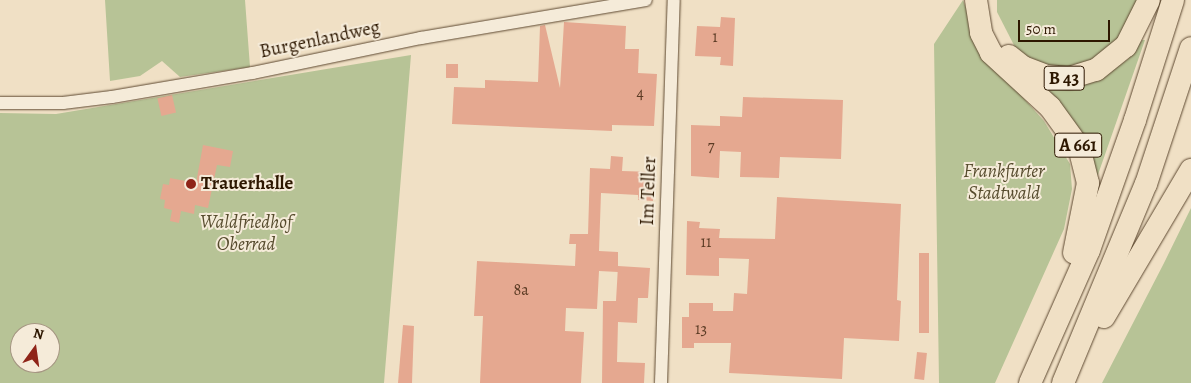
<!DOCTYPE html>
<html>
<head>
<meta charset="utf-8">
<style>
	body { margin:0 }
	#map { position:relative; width:1191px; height:383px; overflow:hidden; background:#f0e0c5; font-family:Alegreya,serif }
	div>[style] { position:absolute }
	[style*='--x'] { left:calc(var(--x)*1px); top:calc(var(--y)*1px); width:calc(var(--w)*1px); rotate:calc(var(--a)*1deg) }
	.green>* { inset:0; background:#b7c396 }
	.building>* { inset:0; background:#e5a890; transform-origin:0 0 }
	.roads { filter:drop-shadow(0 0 1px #5e4931) drop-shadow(0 0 1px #5e4931) }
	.minor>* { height:12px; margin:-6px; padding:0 6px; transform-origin:6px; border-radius:6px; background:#f5ebd9 }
	.motorway>* { height:22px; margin:-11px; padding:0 11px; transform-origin:11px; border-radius:11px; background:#f0e0c5 }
	.dots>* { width:14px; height:14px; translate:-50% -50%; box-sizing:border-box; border:2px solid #f5ebd9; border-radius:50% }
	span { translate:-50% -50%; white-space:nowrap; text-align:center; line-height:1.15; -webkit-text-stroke:4px #f5ebd9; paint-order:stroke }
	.number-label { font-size:16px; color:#5b3b24 }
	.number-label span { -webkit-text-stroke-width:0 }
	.shield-label span { padding:1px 4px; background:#f5ebd9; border:1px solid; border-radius:4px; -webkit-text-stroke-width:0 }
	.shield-label { font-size:18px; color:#2d1700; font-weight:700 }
	.street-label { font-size:19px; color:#2d1700 }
	.park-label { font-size:19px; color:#564b2d; font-style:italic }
	.poi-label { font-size:19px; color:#2d1700; font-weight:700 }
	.left { translate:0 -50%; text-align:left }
	.north { position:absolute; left:10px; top:323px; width:50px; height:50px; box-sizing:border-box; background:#f5ebd9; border:1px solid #a59682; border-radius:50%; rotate:14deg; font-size:14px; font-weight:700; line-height:20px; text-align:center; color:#2d1700 }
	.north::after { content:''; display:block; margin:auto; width:18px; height:22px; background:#8f2418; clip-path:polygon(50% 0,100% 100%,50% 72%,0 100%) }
	.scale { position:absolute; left:1018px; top:20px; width:92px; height:22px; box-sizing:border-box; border:2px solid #2d1700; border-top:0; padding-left:6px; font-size:15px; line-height:18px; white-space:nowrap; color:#2d1700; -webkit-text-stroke:4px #f5ebd9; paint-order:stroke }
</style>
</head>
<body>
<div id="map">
	<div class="green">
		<i style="clip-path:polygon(105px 0,245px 0,250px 67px,180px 77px,162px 61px,140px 76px,110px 81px)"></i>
		<i style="clip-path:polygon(963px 0,983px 53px,1044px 121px,1070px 164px,1072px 189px,1064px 229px,995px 383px,939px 383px,934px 44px)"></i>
		<i style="clip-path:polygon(997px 0,1142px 0,1131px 29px,1083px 69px,1039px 66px,1017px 51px,997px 12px)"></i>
		<i style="clip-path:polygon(1142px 40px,1145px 40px,1094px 186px,1036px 84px,1069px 87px,1101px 79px,1128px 59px)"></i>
		<i style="clip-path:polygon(evenodd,411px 55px,384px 383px,0 383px,0 113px,56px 114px,411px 55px,20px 333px,50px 333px,50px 363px,20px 363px,20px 333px)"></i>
		<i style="clip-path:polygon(1191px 208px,1191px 383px,1102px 383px,1164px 263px)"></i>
	</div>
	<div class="building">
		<i style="clip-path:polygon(721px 17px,735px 18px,733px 66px,720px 65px,721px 57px,695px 56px,697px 26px,720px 27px)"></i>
		<i style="clip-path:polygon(564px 22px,626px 26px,625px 49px,639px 49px,638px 73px,657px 74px,654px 126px,612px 125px,612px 131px,452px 124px,454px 87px,485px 88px,485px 80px,538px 82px,540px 26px,545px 25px,560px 88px)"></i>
		<i style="left:446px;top:64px;width:12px;height:14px"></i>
		<i style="left:172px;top:95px;width:18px;height:15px;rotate:77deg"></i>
		<i style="clip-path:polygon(743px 97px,843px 100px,841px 159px,780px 157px,779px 178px,740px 177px,741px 152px,720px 151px,719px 178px,691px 176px,691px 125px,720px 126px,720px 116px,742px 117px)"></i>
		<i style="clip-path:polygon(203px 145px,233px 151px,230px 167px,217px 165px,208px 208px,195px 205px,194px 214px,181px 211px,179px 223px,170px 221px,172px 210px,164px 208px,165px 200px,160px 199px,163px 184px,169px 185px,170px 178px,196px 183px)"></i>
		<i style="clip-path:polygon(611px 156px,623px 157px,622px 171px,654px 172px,653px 201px,638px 200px,638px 195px,601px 193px,599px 251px,618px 252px,618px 272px,599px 271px,597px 309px,566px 308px,565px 331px,584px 332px,581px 383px,480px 383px,483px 316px,474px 316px,477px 261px,575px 266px,576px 244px,569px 244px,570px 234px,588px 234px,590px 168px,610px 169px)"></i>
		<i style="clip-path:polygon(777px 197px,901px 204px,897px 300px,901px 301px,899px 341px,844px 338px,842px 379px,729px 373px,731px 343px,694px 343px,694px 348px,682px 348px,682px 317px,689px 317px,689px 303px,713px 303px,713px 311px,733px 311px,734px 293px,747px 294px,749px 259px,719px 258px,719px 276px,686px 275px,687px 221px,700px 222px,699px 228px,720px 229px,719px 238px,775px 239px)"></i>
		<i style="left:919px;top:253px;width:10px;height:80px"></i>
		<i style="clip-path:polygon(618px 266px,650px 268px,648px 298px,638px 298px,637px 323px,618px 322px,617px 362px,645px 363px,644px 383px,602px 383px,603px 301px,616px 301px)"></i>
		<i style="clip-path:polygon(403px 325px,414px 326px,412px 383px,398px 383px)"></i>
		<i style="left:917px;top:352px;width:10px;height:27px;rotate:6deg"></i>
	</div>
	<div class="roads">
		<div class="minor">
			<i style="--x:0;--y:103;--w:63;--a:0"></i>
			<i style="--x:63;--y:103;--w:49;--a:-7"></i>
			<i style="--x:112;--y:97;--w:143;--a:-9.7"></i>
			<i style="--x:253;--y:73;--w:172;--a:-11.8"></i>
			<i style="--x:421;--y:38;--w:228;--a:-9.6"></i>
			<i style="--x:661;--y:383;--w:383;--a:-88.1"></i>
		</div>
		<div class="motorway">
			<i style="--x:976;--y:0;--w:33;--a:81"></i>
			<i style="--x:981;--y:33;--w:22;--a:63"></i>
			<i style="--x:991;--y:53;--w:80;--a:42.5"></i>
			<i style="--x:1050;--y:107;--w:49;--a:54.1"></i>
			<i style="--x:1079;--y:147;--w:37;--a:76"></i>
			<i style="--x:1088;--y:183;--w:71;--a:101.3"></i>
			<i style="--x:1009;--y:56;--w:18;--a:38"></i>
			<i style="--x:1023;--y:67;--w:26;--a:21"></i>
			<i style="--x:1047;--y:76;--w:22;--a:5"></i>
			<i style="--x:1069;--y:78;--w:28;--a:-17"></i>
			<i style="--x:1096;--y:70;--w:38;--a:-39"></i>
			<i style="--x:1126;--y:46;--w:51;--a:-63.4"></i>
			<i style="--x:1104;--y:317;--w:171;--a:-59.4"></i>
			<i style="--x:1030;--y:383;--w:145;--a:-66.1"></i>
			<i style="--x:1089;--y:250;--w:138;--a:-70.5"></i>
			<i style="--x:1135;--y:120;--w:126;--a:-72.4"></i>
			<i style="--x:1063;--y:383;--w:216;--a:-67.4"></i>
			<i style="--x:1146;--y:184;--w:143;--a:-71.7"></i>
		</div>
	</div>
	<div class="dots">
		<i style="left:191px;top:184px;background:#8f2418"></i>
	</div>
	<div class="number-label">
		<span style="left:715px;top:37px">1</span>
		<span style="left:640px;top:93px">4</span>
		<span style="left:711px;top:146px">7</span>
		<span style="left:706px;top:242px">11</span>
		<span style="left:521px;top:290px">8a</span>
		<span style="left:701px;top:329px">13</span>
	</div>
	<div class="shield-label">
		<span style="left:1064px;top:78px">B 43</span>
		<span style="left:1078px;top:145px">A 661</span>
	</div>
	<div class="street-label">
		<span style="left:320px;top:40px;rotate:-12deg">Burgenlandweg</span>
		<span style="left:649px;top:191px;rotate:-88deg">Im Teller</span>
	</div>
	<div class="park-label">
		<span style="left:1004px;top:183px">Frankfurter<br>Stadtwald</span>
		<span style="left:246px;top:234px">Waldfriedhof<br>Oberrad</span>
	</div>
	<div class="poi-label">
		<span class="left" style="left:201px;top:184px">Trauerhalle</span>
	</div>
	<div class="north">N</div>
	<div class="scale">50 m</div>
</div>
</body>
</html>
